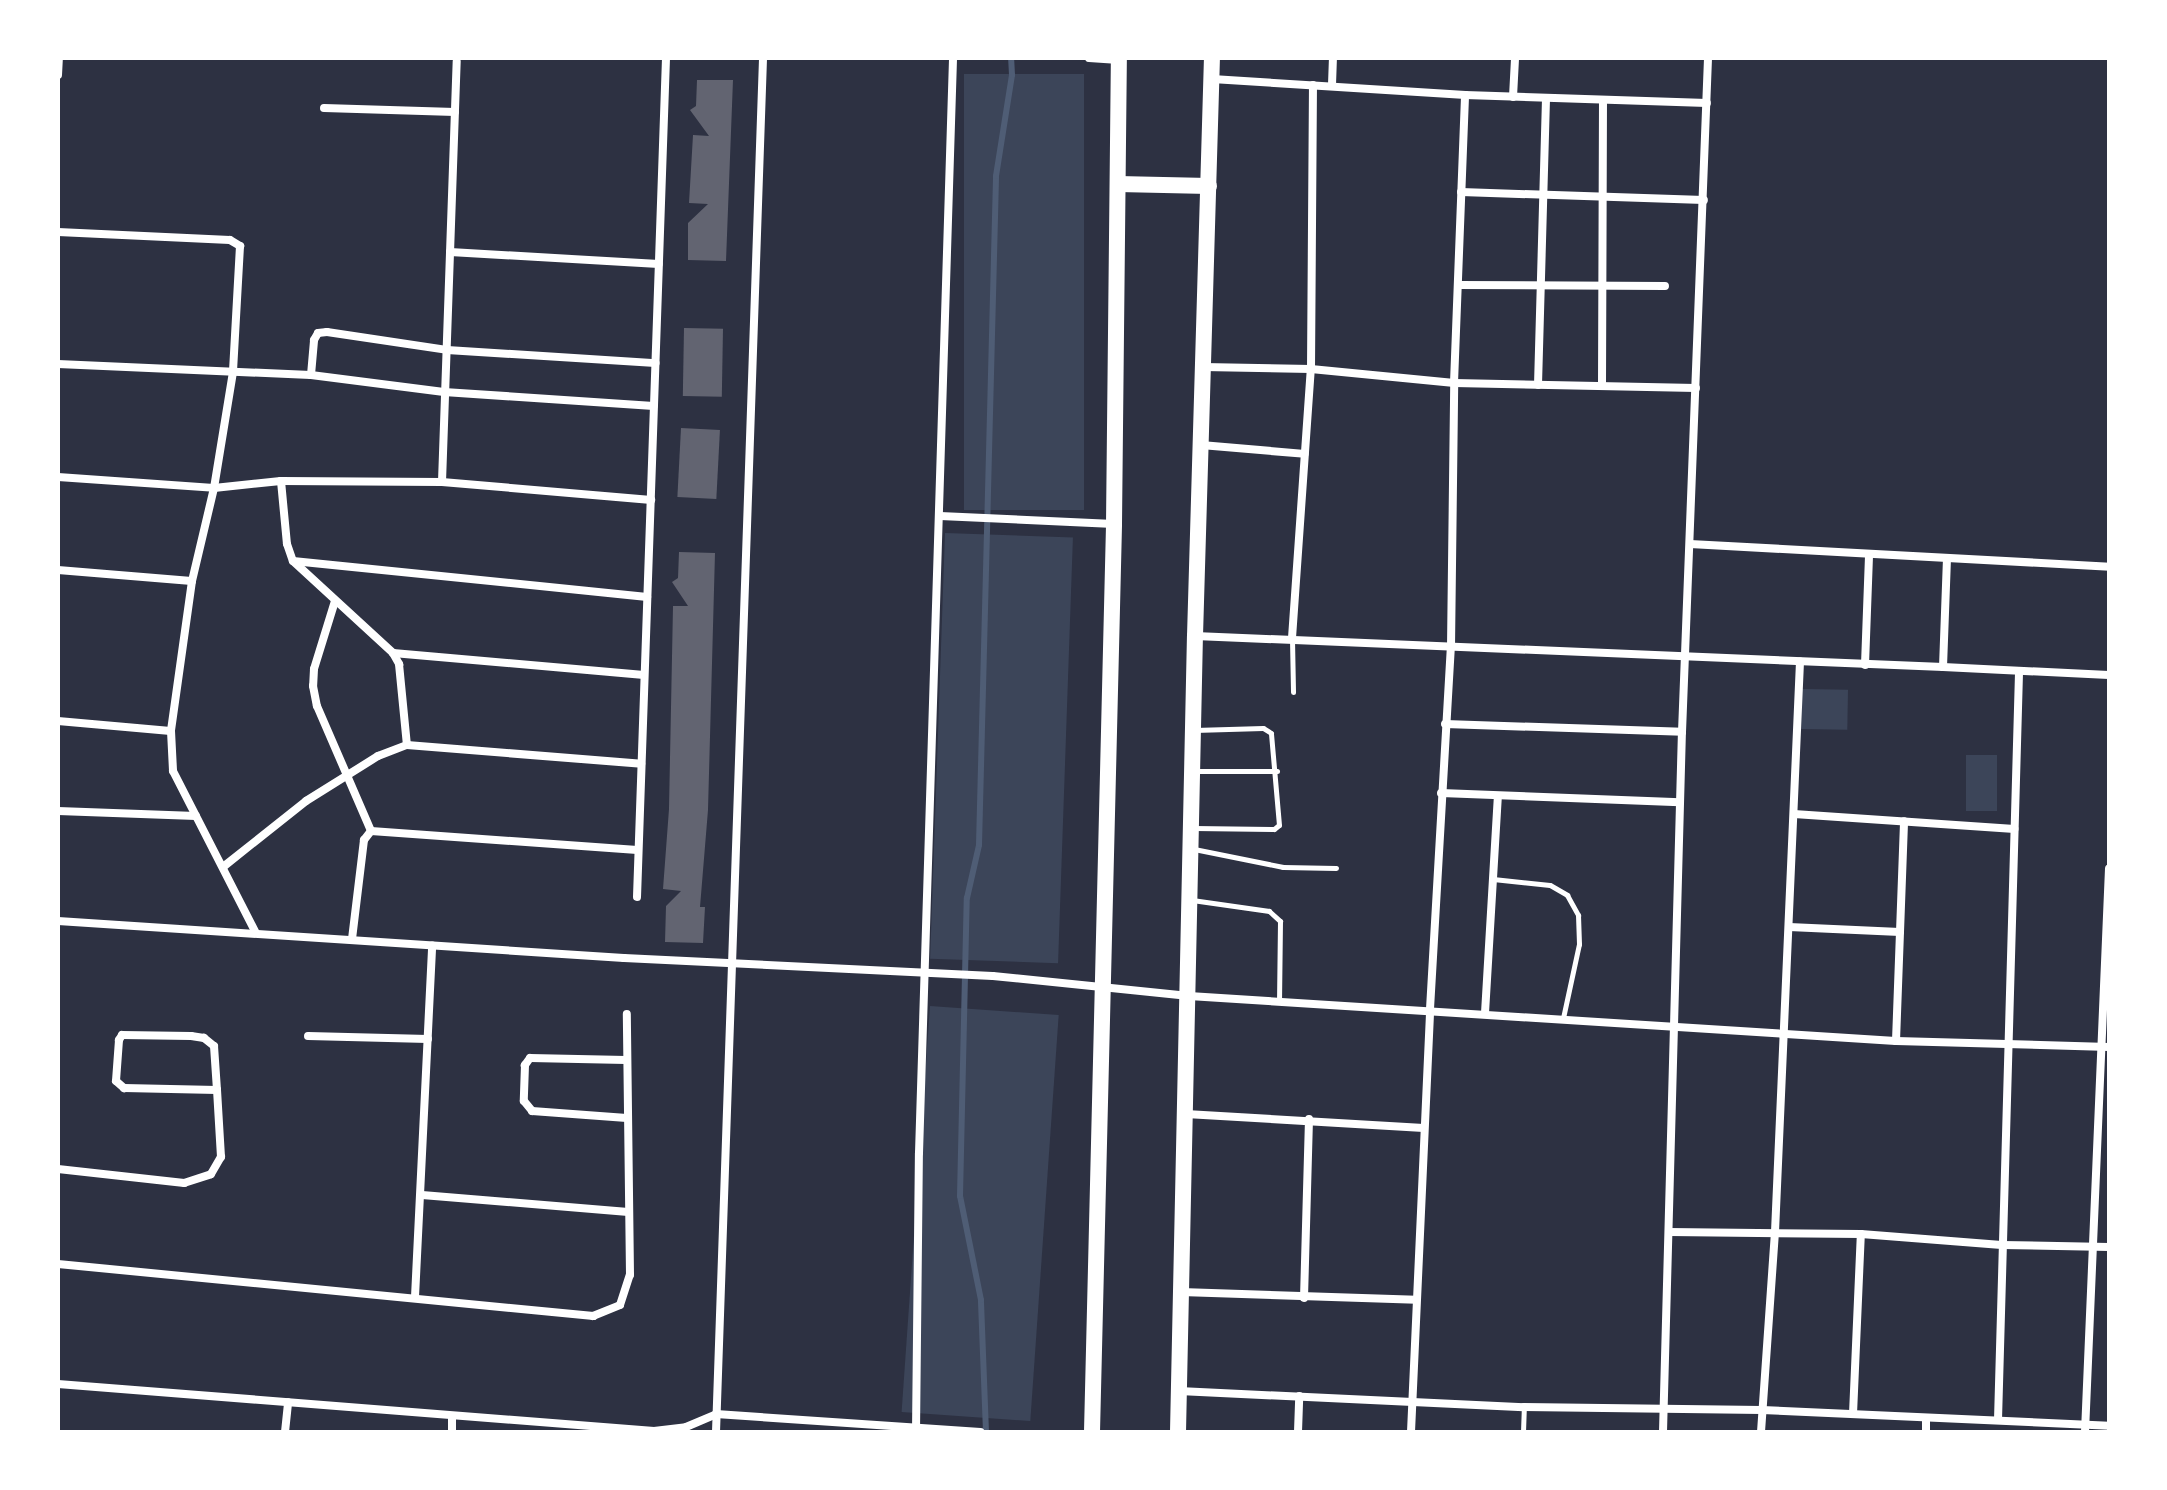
<!DOCTYPE html>
<html>
<head>
<meta charset="utf-8">
<style>
	body { margin:0 }
	#map { position:relative; width:2167px; height:1490px; overflow:hidden; background:#2d3142; font-family:"DejaVu Sans",sans-serif }
	div>[style] { position:absolute }
	[style*='--x'] { left:calc(var(--x)*1px); top:calc(var(--y)*1px); width:calc(var(--w)*1px); rotate:calc(var(--a)*1deg) }
	.green>* { inset:0; background:#3c4559; transform-origin:0 0 }
	.stream>* { height:6px; margin:-3px; padding:0 3px; transform-origin:3px; border-radius:3px; background:#4f5d75 }
	.building>* { inset:0; background:#626471; transform-origin:0 0 }
	.service>* { height:5px; margin:-2.5px; padding:0 2.5px; transform-origin:2.5px; border-radius:2.5px; background:#fff }
	.minor>* { height:8px; margin:-4px; padding:0 4px; transform-origin:4px; border-radius:4px; background:#fff }
	.primary>* { height:16px; margin:-8px; padding:0 8px; transform-origin:8px; border-radius:8px; background:#fff }
	span { translate:-50% -50%; white-space:nowrap; text-align:center; line-height:1.15; -webkit-text-stroke:7px #fff; paint-order:stroke }
	.frame { position:absolute; inset:0; border:60px solid #fff; pointer-events:none }
</style>
</head>
<body>
<div id="map">
	<div class="green">
		<i style="left:964px;top:74px;width:120px;height:436px"></i>
		<i style="left:945px;top:533px;width:128px;height:426px;rotate:2deg"></i>
		<i style="left:1802px;top:689px;width:46px;height:40px;rotate:1deg"></i>
		<i style="left:1966px;top:755px;width:31px;height:56px"></i>
		<i style="left:930px;top:1006px;width:129px;height:407px;rotate:4deg"></i>
	</div>
	<div class="stream">
		<i style="--x:986;--y:1432;--w:132;--a:-92.2"></i>
		<i style="--x:981;--y:1300;--w:106;--a:-101.4"></i>
		<i style="--x:960;--y:1196;--w:298;--a:-88.7"></i>
		<i style="--x:967;--y:898;--w:54;--a:-77.2"></i>
		<i style="--x:979;--y:845;--w:669;--a:-88.54"></i>
		<i style="--x:996;--y:176;--w:102;--a:-81"></i>
		<i style="--x:1012;--y:75;--w:17;--a:-93"></i>
	</div>
	<div class="building">
		<i style="clip-path:polygon(697px 80px,733px 80px,726px 261px,688px 260px,688px 223px,708px 204px,689px 203px,693px 135px,709px 136px,690px 110px,696px 106px)"></i>
		<i style="left:684px;top:328px;width:39px;height:68px;rotate:1deg"></i>
		<i style="left:681px;top:428px;width:39px;height:69px;rotate:3deg"></i>
		<i style="clip-path:polygon(679px 552px,715px 553px,708px 810px,700px 907px,705px 907px,703px 943px,665px 942px,666px 906px,681px 891px,663px 889px,669px 809px,673px 606px,688px 606px,672px 582px,678px 578px)"></i>
	</div>
	<div class="service">
		<i style="--x:1292;--y:639;--w:53;--a:88.9"></i>
		<i style="--x:1194;--y:771;--w:83;--a:0"></i>
		<i style="--x:1194;--y:828;--w:80;--a:0.7"></i>
		<i style="--x:1274;--y:829;--w:6;--a:-39"></i>
		<i style="--x:1279;--y:825;--w:92;--a:-95"></i>
		<i style="--x:1271;--y:733;--w:9;--a:-148"></i>
		<i style="--x:1263;--y:728;--w:69;--a:178.3"></i>
		<i style="--x:1194;--y:849;--w:91;--a:11.4"></i>
		<i style="--x:1283;--y:867;--w:53;--a:1.1"></i>
		<i style="--x:1493;--y:879;--w:57;--a:6"></i>
		<i style="--x:1550;--y:885;--w:20;--a:30"></i>
		<i style="--x:1567;--y:895;--w:23;--a:61"></i>
		<i style="--x:1578;--y:915;--w:29;--a:88"></i>
		<i style="--x:1579;--y:944;--w:76;--a:102.2"></i>
		<i style="--x:1192;--y:900;--w:78;--a:8.1"></i>
		<i style="--x:1269;--y:911;--w:15;--a:42"></i>
		<i style="--x:1280;--y:921;--w:80;--a:90.7"></i>
		<i style="--x:1523;--y:1432;--w:24;--a:-88"></i>
	</div>
	<div class="minor">
		<i style="--x:1089;--y:58;--w:30;--a:4"></i>
		<i style="--x:58;--y:75;--w:17;--a:-87"></i>
		<i style="--x:1212;--y:79;--w:254;--a:3.6"></i>
		<i style="--x:1465;--y:95;--w:242;--a:1.9"></i>
		<i style="--x:1332;--y:85;--w:27;--a:-88"></i>
		<i style="--x:1513;--y:97;--w:39;--a:-87"></i>
		<i style="--x:324;--y:108;--w:131;--a:1.7"></i>
		<i style="--x:1461;--y:192;--w:243;--a:1.9"></i>
		<i style="--x:58;--y:232;--w:172;--a:2.7"></i>
		<i style="--x:230;--y:240;--w:12;--a:31"></i>
		<i style="--x:240;--y:246;--w:126;--a:93.2"></i>
		<i style="--x:233;--y:372;--w:118;--a:99.3"></i>
		<i style="--x:214;--y:488;--w:96;--a:103.3"></i>
		<i style="--x:192;--y:581;--w:151;--a:98"></i>
		<i style="--x:171;--y:731;--w:40;--a:87.1"></i>
		<i style="--x:173;--y:771;--w:182;--a:62.9"></i>
		<i style="--x:450;--y:252;--w:209;--a:3.3"></i>
		<i style="--x:1458;--y:285;--w:207;--a:0.3"></i>
		<i style="--x:58;--y:364;--w:253;--a:2.5"></i>
		<i style="--x:311;--y:375;--w:134;--a:7.3"></i>
		<i style="--x:444;--y:392;--w:210;--a:3.8"></i>
		<i style="--x:1203;--y:367;--w:108;--a:1.1"></i>
		<i style="--x:1311;--y:369;--w:144;--a:5.6"></i>
		<i style="--x:1454;--y:383;--w:242;--a:1.2"></i>
		<i style="--x:311;--y:375;--w:35;--a:-85"></i>
		<i style="--x:314;--y:340;--w:8;--a:-60"></i>
		<i style="--x:318;--y:333;--w:9;--a:-6"></i>
		<i style="--x:327;--y:332;--w:121;--a:8.5"></i>
		<i style="--x:447;--y:350;--w:209;--a:3.6"></i>
		<i style="--x:1538;--y:385;--w:287;--a:-88.4"></i>
		<i style="--x:1602;--y:386;--w:286;--a:-89.8"></i>
		<i style="--x:1201;--y:445;--w:104;--a:4.9"></i>
		<i style="--x:58;--y:477;--w:156;--a:4"></i>
		<i style="--x:214;--y:488;--w:67;--a:-6"></i>
		<i style="--x:281;--y:481;--w:161;--a:0.4"></i>
		<i style="--x:442;--y:482;--w:421;--a:-88"></i>
		<i style="--x:281;--y:481;--w:63;--a:84.6"></i>
		<i style="--x:287;--y:544;--w:18;--a:71"></i>
		<i style="--x:293;--y:561;--w:136;--a:42.6"></i>
		<i style="--x:393;--y:653;--w:13;--a:61"></i>
		<i style="--x:399;--y:664;--w:81;--a:84.4"></i>
		<i style="--x:442;--y:482;--w:210;--a:4.9"></i>
		<i style="--x:940;--y:516;--w:174;--a:2.6"></i>
		<i style="--x:1690;--y:544;--w:420;--a:3.1"></i>
		<i style="--x:1947;--y:558;--w:109;--a:92.1"></i>
		<i style="--x:1943;--y:667;--w:166;--a:2.8"></i>
		<i style="--x:293;--y:561;--w:356;--a:5.8"></i>
		<i style="--x:58;--y:570;--w:134;--a:4.7"></i>
		<i style="--x:335;--y:601;--w:71;--a:107.2"></i>
		<i style="--x:314;--y:669;--w:17;--a:93"></i>
		<i style="--x:313;--y:686;--w:20;--a:79"></i>
		<i style="--x:317;--y:706;--w:136;--a:66.6"></i>
		<i style="--x:1195;--y:636;--w:749;--a:2.37"></i>
		<i style="--x:1292;--y:638;--w:270;--a:-86"></i>
		<i style="--x:1311;--y:369;--w:284;--a:-89.6"></i>
		<i style="--x:393;--y:653;--w:252;--a:5"></i>
		<i style="--x:1865;--y:665;--w:111;--a:-87.9"></i>
		<i style="--x:58;--y:721;--w:113;--a:5.1"></i>
		<i style="--x:1445;--y:724;--w:237;--a:1.9"></i>
		<i style="--x:1441;--y:793;--w:239;--a:2.2"></i>
		<i style="--x:58;--y:811;--w:138;--a:2.1"></i>
		<i style="--x:1794;--y:814;--w:221;--a:3.9"></i>
		<i style="--x:223;--y:867;--w:106;--a:-38.5"></i>
		<i style="--x:306;--y:801;--w:85;--a:-32"></i>
		<i style="--x:378;--y:756;--w:31;--a:-21"></i>
		<i style="--x:407;--y:745;--w:235;--a:4.6"></i>
		<i style="--x:637;--y:897;--w:840;--a:-88.02"></i>
		<i style="--x:58;--y:921;--w:567;--a:3.74"></i>
		<i style="--x:624;--y:958;--w:369;--a:2.8"></i>
		<i style="--x:993;--y:976;--w:197;--a:5.8"></i>
		<i style="--x:1189;--y:996;--w:708;--a:3.64"></i>
		<i style="--x:1896;--y:1041;--w:213;--a:1.6"></i>
		<i style="--x:1789;--y:927;--w:111;--a:2.6"></i>
		<i style="--x:352;--y:939;--w:100;--a:-83.1"></i>
		<i style="--x:364;--y:840;--w:11;--a:-52"></i>
		<i style="--x:371;--y:831;--w:267;--a:4.1"></i>
		<i style="--x:1485;--y:1013;--w:216;--a:-86.6"></i>
		<i style="--x:308;--y:1036;--w:120;--a:1.4"></i>
		<i style="--x:1896;--y:1041;--w:220;--a:-87.9"></i>
		<i style="--x:626;--y:1060;--w:96;--a:-178.8"></i>
		<i style="--x:530;--y:1058;--w:9;--a:126"></i>
		<i style="--x:525;--y:1065;--w:36;--a:92"></i>
		<i style="--x:524;--y:1101;--w:13;--a:51"></i>
		<i style="--x:532;--y:1111;--w:95;--a:4.2"></i>
		<i style="--x:1186;--y:1114;--w:238;--a:3.4"></i>
		<i style="--x:58;--y:1169;--w:127;--a:6.3"></i>
		<i style="--x:184;--y:1183;--w:28;--a:-18"></i>
		<i style="--x:211;--y:1174;--w:20;--a:-60"></i>
		<i style="--x:221;--y:1157;--w:67;--a:-93.4"></i>
		<i style="--x:217;--y:1090;--w:44;--a:-93.9"></i>
		<i style="--x:214;--y:1046;--w:13;--a:-141"></i>
		<i style="--x:204;--y:1038;--w:13;--a:-171"></i>
		<i style="--x:191;--y:1036;--w:69;--a:-179.2"></i>
		<i style="--x:122;--y:1035;--w:6;--a:121"></i>
		<i style="--x:119;--y:1040;--w:41;--a:94.2"></i>
		<i style="--x:116;--y:1081;--w:11;--a:41"></i>
		<i style="--x:124;--y:1088;--w:93;--a:1.2"></i>
		<i style="--x:422;--y:1195;--w:207;--a:4.7"></i>
		<i style="--x:1669;--y:1232;--w:192;--a:0.6"></i>
		<i style="--x:1861;--y:1234;--w:141;--a:4.5"></i>
		<i style="--x:2002;--y:1245;--w:107;--a:1.1"></i>
		<i style="--x:58;--y:1264;--w:538;--a:5.55"></i>
		<i style="--x:593;--y:1316;--w:29;--a:-22"></i>
		<i style="--x:620;--y:1305;--w:32;--a:-72"></i>
		<i style="--x:630;--y:1275;--w:261;--a:-90.7"></i>
		<i style="--x:1181;--y:1292;--w:235;--a:1.9"></i>
		<i style="--x:415;--y:1297;--w:352;--a:-87.2"></i>
		<i style="--x:1304;--y:1298;--w:179;--a:-88.4"></i>
		<i style="--x:58;--y:1384;--w:598;--a:4.51"></i>
		<i style="--x:654;--y:1431;--w:32;--a:-7"></i>
		<i style="--x:686;--y:1427;--w:33;--a:-23"></i>
		<i style="--x:716;--y:1414;--w:265;--a:3.9"></i>
		<i style="--x:1179;--y:1391;--w:345;--a:2.7"></i>
		<i style="--x:1524;--y:1407;--w:238;--a:0.7"></i>
		<i style="--x:1762;--y:1410;--w:347;--a:2.6"></i>
		<i style="--x:1853;--y:1414;--w:180;--a:-87.5"></i>
		<i style="--x:1998;--y:1420;--w:749;--a:-88.39"></i>
		<i style="--x:285;--y:1432;--w:30;--a:-84"></i>
		<i style="--x:452;--y:1432;--w:15;--a:-90"></i>
		<i style="--x:716;--y:1432;--w:1375;--a:-88.04"></i>
		<i style="--x:916;--y:1432;--w:279;--a:-89.4"></i>
		<i style="--x:919;--y:1153;--w:1096;--a:-88.22"></i>
		<i style="--x:1298;--y:1432;--w:36;--a:-88"></i>
		<i style="--x:1411;--y:1432;--w:423;--a:-87.4"></i>
		<i style="--x:1430;--y:1009;--w:363;--a:-86.7"></i>
		<i style="--x:1451;--y:647;--w:264;--a:-89.3"></i>
		<i style="--x:1454;--y:383;--w:288;--a:-87.8"></i>
		<i style="--x:1663;--y:1432;--w:700;--a:-88.45"></i>
		<i style="--x:1682;--y:732;--w:675;--a:-87.79"></i>
		<i style="--x:1761;--y:1432;--w:200;--a:-86"></i>
		<i style="--x:1775;--y:1232;--w:571;--a:-87.49"></i>
		<i style="--x:1926;--y:1432;--w:14;--a:-90"></i>
		<i style="--x:2085;--y:1432;--w:564;--a:-87.56"></i>
	</div>
	<div class="primary">
		<i style="--x:1118;--y:184;--w:91;--a:1.3"></i>
		<i style="--x:1092;--y:1432;--w:908;--a:-88.61"></i>
		<i style="--x:1114;--y:524;--w:466;--a:-89.4"></i>
		<i style="--x:1178;--y:1432;--w:796;--a:-88.78"></i>
		<i style="--x:1195;--y:636;--w:578;--a:-88.32"></i>
	</div>
	<div class="frame"></div>
</div>
</body>
</html>
